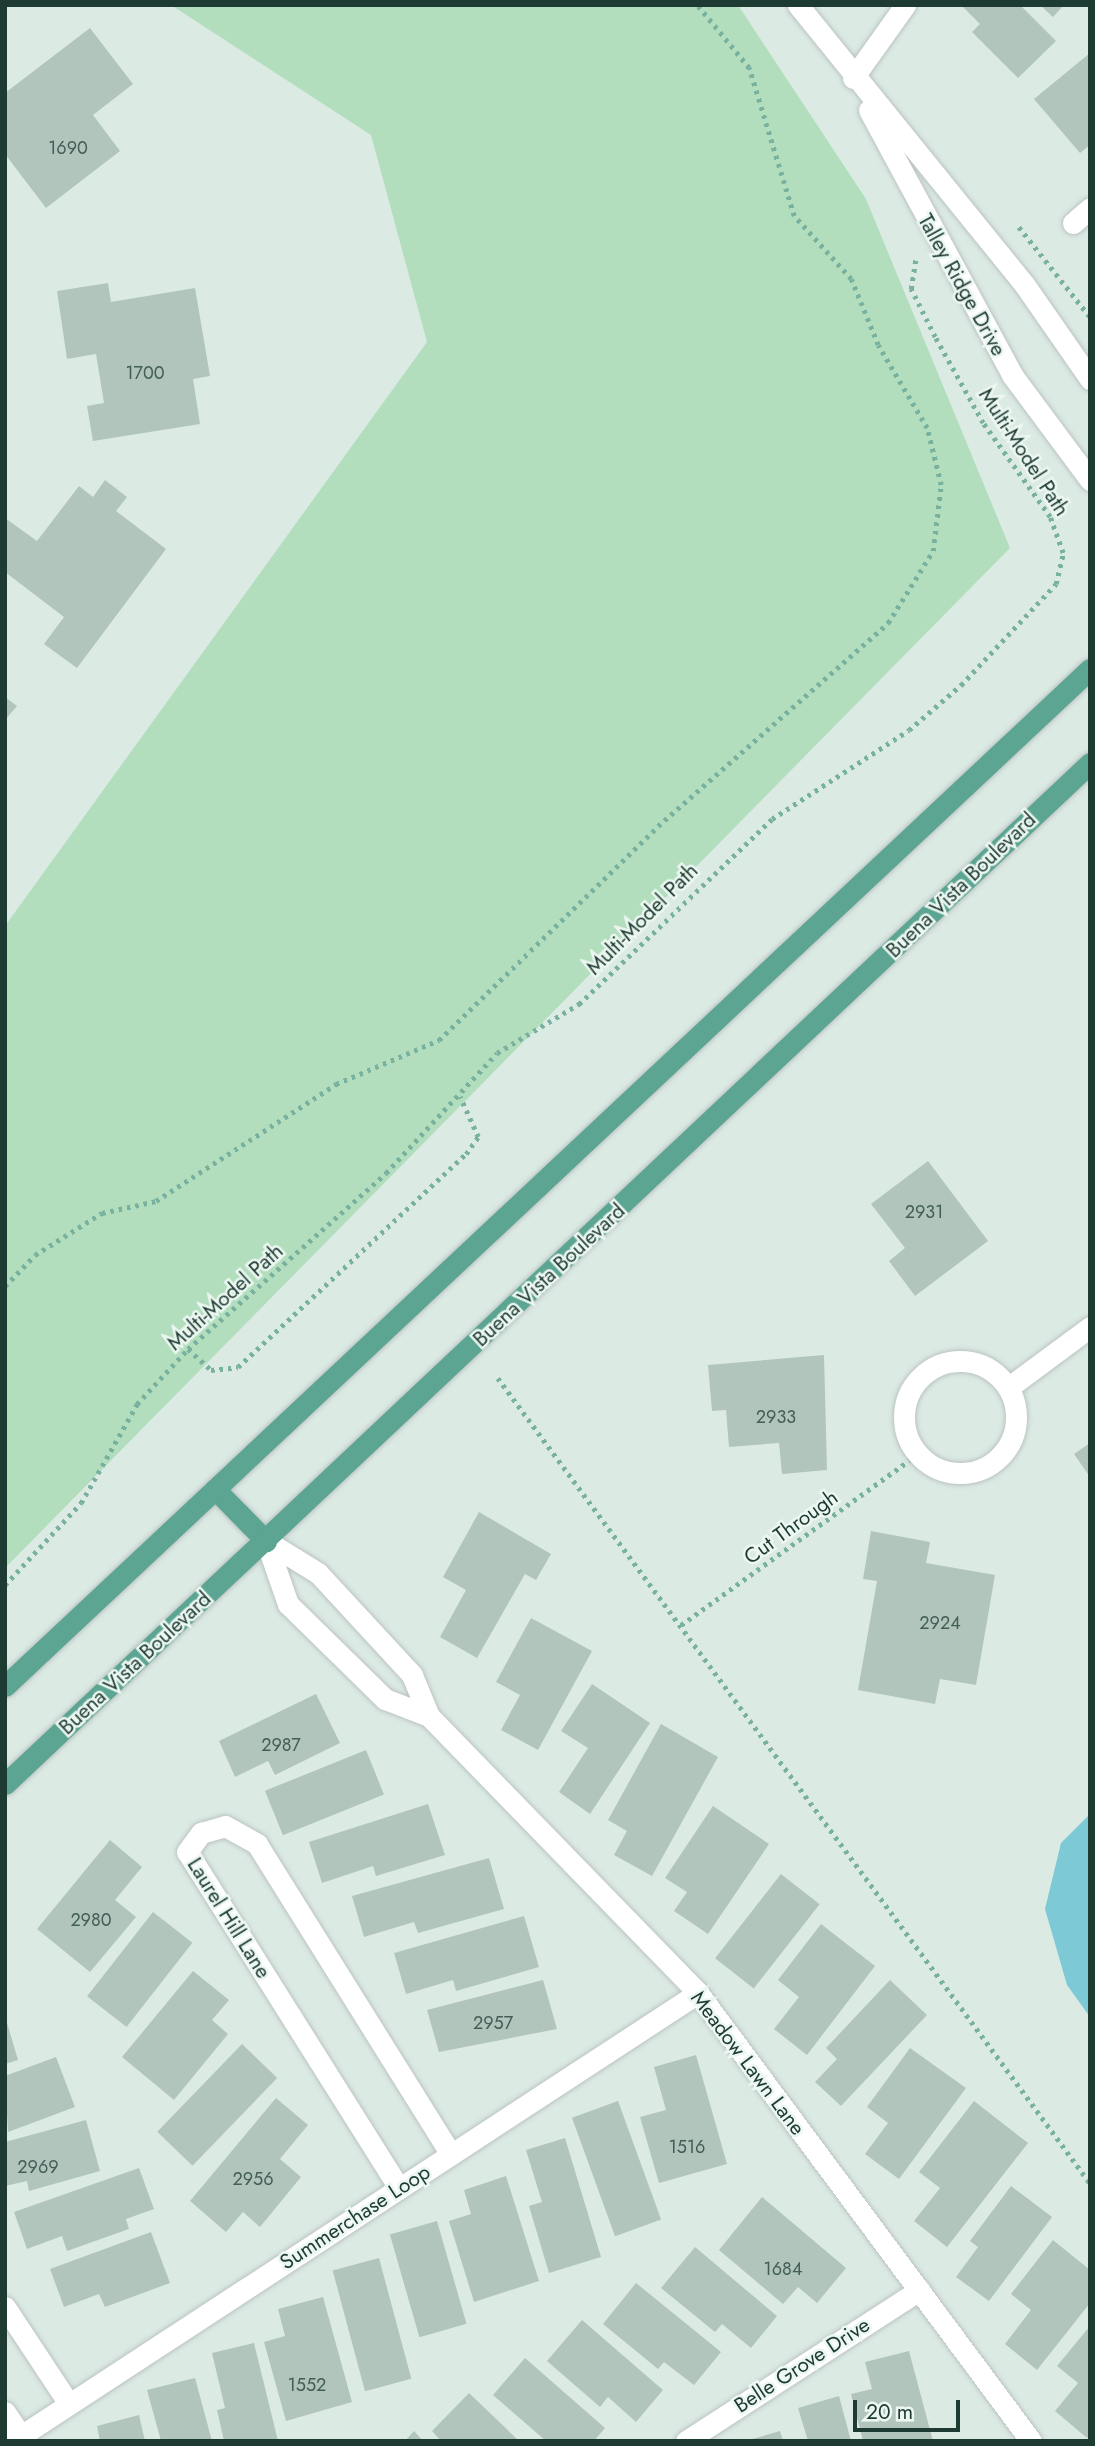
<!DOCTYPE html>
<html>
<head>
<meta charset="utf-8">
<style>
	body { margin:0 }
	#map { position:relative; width:1095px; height:2446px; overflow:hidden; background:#dceae4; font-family:Jost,sans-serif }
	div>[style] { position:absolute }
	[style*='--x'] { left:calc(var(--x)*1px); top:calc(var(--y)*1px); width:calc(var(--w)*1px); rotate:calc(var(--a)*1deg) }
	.green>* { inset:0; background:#b2debe }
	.water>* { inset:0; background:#7dc9d6 }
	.building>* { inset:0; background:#b1c5bd; transform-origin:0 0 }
	.path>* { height:4.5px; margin-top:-2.25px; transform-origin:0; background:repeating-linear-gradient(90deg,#79b19f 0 3.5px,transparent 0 8.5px) }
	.roads { filter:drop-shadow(0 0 2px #bbc4c2) drop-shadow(0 0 2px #bbc4c2) }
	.minor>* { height:21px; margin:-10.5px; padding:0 10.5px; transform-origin:10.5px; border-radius:10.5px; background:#fff }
	.minor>.ring { margin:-10.5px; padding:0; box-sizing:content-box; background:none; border:21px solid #fff; border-radius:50% }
	.major>* { height:21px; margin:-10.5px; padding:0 10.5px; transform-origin:10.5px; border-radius:10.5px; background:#5ca592 }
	span { translate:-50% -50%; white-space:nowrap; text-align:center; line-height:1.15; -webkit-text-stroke:5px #edf7f2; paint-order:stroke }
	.number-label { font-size:18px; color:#425e55 }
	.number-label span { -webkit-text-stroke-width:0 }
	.street-label { font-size:21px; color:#1d3b32 }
	.frame { position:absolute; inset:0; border:7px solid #1d3b32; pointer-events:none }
	.scale { position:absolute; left:853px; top:2400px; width:107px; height:32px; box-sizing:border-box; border:4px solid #1d3b32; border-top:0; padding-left:9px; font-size:21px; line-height:24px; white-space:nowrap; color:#1d3b32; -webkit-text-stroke:5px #edf7f2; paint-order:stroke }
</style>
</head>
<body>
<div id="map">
	<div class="green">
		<i style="clip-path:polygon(171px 5px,738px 5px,866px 199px,1010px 548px,5px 1568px,5px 926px,427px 342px,371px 135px)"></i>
	</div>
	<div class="water">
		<i style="clip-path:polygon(1090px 1814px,1090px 2017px,1067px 1985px,1045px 1909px,1061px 1843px)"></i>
	</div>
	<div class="building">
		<i style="clip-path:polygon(961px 5px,1020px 5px,1056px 41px,1018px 78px,972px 32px,980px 24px)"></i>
		<i style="clip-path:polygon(1040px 5px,1064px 5px,1053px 17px)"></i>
		<i style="clip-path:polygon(90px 28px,133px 84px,93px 115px,120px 151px,46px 208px,5px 154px,5px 93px)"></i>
		<i style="clip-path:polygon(1090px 53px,1090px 145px,1080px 153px,1034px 99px)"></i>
		<i style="clip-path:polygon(108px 283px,111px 302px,195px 288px,210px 376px,193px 379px,200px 424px,93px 441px,87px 406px,104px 403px,96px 354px,67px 359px,57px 291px)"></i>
		<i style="clip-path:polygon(105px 480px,127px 497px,116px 511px,166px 549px,77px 668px,44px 644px,64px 617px,5px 572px,5px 518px,37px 541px,79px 486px,93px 497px)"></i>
		<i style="clip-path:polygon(5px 697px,17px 706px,5px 720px)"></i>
		<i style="clip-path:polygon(928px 1161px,988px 1241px,915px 1296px,889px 1261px,905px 1248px,871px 1204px)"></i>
		<i style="clip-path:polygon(824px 1355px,827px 1470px,782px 1474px,779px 1443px,729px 1447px,726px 1410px,712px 1411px,708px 1365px)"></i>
		<i style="clip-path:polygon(1090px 1443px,1090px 1477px,1074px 1454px)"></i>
		<i style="clip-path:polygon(479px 1512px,551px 1554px,536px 1580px,525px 1574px,477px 1658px,440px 1637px,466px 1590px,443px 1577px)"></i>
		<i style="clip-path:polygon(871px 1531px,930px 1542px,926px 1563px,995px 1575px,976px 1685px,940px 1679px,935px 1704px,858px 1690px,877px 1581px,863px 1579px)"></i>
		<i style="clip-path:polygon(531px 1618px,592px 1651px,538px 1750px,501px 1730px,520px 1695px,496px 1682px)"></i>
		<i style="clip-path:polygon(592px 1684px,650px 1723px,590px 1814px,559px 1792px,588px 1748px,561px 1731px)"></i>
		<i style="clip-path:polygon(316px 1694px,340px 1743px,275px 1775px,268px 1761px,235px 1777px,219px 1741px)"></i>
		<i style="clip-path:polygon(661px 1724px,718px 1757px,652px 1876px,614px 1855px,627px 1831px,608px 1820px)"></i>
		<i style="left:366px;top:1750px;width:48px;height:109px;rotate:68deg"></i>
		<i style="clip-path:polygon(428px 1804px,445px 1855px,376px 1876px,373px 1866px,322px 1883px,309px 1842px)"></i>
		<i style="clip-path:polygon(713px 1806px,769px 1844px,708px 1934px,674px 1911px,687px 1892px,665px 1878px)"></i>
		<i style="clip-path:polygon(110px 1840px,142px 1867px,115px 1900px,136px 1917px,90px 1972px,37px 1929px)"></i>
		<i style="clip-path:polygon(489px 1858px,504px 1909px,418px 1933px,414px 1922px,364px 1937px,352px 1896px)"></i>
		<i style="left:781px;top:1874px;width:49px;height:107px;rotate:38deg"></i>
		<i style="left:153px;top:1912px;width:50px;height:107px;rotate:38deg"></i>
		<i style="clip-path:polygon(524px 1916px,539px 1967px,456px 1991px,453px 1980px,406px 1994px,394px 1953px)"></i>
		<i style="clip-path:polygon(821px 1924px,875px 1966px,807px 2055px,774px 2029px,799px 1997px,778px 1980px)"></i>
		<i style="clip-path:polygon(193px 1971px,229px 2000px,212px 2020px,228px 2034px,174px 2100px,122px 2057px)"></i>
		<i style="clip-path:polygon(543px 1980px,557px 2029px,439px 2052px,427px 2010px)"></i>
		<i style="clip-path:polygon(890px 1980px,927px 2015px,841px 2106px,815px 2082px,837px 2059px,826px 2048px)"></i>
		<i style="clip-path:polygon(5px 2016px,18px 2060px,5px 2064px)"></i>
		<i style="left:242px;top:2044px;width:49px;height:122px;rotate:44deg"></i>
		<i style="clip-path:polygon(910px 2048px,966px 2088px,899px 2179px,865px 2154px,888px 2123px,867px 2107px)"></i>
		<i style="clip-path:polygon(696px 2055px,727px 2164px,659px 2183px,640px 2117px,666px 2110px,654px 2067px)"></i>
		<i style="clip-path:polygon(56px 2057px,75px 2107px,8px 2132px,5px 2076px)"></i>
		<i style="clip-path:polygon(276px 2098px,308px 2125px,280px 2159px,301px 2177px,260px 2227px,243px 2212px,226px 2232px,190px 2201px)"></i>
		<i style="left:618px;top:2101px;width:126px;height:49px;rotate:70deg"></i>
		<i style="clip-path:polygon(974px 2101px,1028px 2143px,947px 2247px,914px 2221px,940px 2188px,919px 2172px)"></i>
		<i style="clip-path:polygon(86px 2120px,100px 2171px,29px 2191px,27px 2181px,5px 2186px,5px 2142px)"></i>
		<i style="clip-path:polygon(565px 2138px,601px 2257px,549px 2273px,529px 2206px,542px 2202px,526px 2150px)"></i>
		<i style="clip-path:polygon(139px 2168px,154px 2209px,126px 2219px,129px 2229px,67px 2251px,62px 2236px,27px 2249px,14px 2212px)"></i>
		<i style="clip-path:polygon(506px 2176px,539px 2281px,474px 2302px,449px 2221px,471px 2214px,464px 2190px)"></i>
		<i style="clip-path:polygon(1011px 2186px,1052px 2217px,989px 2301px,956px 2277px,978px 2247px,970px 2241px)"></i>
		<i style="clip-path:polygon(762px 2197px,846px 2268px,817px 2303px,798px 2287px,783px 2304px,719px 2250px)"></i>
		<i style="left:437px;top:2221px;width:107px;height:49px;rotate:74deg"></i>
		<i style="clip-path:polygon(151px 2232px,170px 2283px,105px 2307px,99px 2294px,64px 2307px,50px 2269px)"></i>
		<i style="clip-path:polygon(1053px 2240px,1090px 2270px,1090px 2303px,1037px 2370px,1005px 2344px,1031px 2310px,1011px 2294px)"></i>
		<i style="clip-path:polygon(695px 2247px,777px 2316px,751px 2348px,722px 2324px,715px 2332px,661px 2288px)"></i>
		<i style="left:379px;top:2258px;width:125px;height:48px;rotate:75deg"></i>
		<i style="clip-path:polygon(636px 2283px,721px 2352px,694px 2385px,664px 2362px,658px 2369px,603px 2324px)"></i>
		<i style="clip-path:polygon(323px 2297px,352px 2402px,286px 2421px,264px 2342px,285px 2336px,278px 2309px)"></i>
		<i style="clip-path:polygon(582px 2320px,663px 2390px,636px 2422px,608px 2397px,600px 2407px,547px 2361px)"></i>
		<i style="clip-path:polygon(1090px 2326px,1090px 2434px,1087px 2438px,1055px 2411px,1078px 2383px,1057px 2366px)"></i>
		<i style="clip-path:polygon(254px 2343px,278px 2441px,224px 2441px,217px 2410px,225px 2408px,212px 2353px)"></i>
		<i style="clip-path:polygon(909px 2351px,933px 2441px,863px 2441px,851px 2394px,872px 2389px,865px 2362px)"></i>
		<i style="clip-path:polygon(525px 2358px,605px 2428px,594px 2441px,546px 2441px,493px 2395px)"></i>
		<i style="clip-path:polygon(195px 2378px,212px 2441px,161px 2441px,147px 2390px)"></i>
		<i style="clip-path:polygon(469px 2393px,519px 2441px,441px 2441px,432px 2431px)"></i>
		<i style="clip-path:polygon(839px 2396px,851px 2441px,808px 2441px,798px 2408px)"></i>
		<i style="clip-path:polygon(139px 2415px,145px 2441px,100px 2441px,97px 2426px)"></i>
		<i style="clip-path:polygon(414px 2431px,423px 2441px,405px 2441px)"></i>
		<i style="clip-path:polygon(780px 2431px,783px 2441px,749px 2441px,749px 2440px)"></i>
	</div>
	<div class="path">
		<i style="--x:1019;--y:227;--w:115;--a:51.7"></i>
		<i style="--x:5;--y:1286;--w:43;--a:-45.9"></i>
		<i style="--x:35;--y:1255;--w:79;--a:-32.1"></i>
		<i style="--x:102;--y:1213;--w:55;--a:-12.5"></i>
		<i style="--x:156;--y:1201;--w:215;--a:-33"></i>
		<i style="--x:336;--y:1084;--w:112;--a:-23.1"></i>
		<i style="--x:439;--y:1040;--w:306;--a:-44.3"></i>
		<i style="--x:658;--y:826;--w:307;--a:-41.4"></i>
		<i style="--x:888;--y:623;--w:85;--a:-58"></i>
		<i style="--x:933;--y:551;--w:66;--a:-83.1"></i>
		<i style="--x:941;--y:485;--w:59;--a:-103.8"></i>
		<i style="--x:927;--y:428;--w:96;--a:-120.6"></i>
		<i style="--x:878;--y:345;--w:71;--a:-112.2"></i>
		<i style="--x:851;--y:279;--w:85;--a:-132.1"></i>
		<i style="--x:794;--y:216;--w:155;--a:-106.9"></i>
		<i style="--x:749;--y:68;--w:82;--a:-129.5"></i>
		<i style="--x:188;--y:1349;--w:31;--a:42"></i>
		<i style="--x:211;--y:1370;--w:27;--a:-6"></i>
		<i style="--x:238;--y:1367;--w:312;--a:-43.1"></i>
		<i style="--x:466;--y:1154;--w:21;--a:-55"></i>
		<i style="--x:478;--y:1137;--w:44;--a:-114.2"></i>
		<i style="--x:498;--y:1378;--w:999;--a:53.67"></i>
		<i style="--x:5;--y:1585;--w:112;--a:-47.2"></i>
		<i style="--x:81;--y:1503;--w:114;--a:-60.5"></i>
		<i style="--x:137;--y:1404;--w:75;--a:-47.2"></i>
		<i style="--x:188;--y:1349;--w:265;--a:-41.6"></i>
		<i style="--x:386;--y:1173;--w:163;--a:-47.2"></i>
		<i style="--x:497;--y:1053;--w:96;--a:-30.9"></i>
		<i style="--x:579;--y:1004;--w:267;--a:-43.8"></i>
		<i style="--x:772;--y:819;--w:163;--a:-33"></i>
		<i style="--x:909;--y:730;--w:69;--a:-40.9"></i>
		<i style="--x:961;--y:685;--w:139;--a:-46.8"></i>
		<i style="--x:1056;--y:584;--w:32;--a:-77"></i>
		<i style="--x:1063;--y:553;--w:38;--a:-110"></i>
		<i style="--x:1050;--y:517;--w:115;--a:-125.5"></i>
		<i style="--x:983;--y:423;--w:98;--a:-119.2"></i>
		<i style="--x:935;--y:337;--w:54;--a:-116.6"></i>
		<i style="--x:911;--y:289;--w:32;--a:-81"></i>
		<i style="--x:681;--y:1625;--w:292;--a:-35.8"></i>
	</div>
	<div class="roads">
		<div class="minor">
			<i style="--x:798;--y:5;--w:359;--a:51"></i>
			<i style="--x:1024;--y:284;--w:116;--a:55.2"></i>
			<i style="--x:853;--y:78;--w:90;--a:-54.5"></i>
			<i style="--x:869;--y:110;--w:301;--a:61.6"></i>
			<i style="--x:1012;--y:375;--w:131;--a:53.4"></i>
			<i style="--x:1073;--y:223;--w:23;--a:-41"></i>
			<i class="ring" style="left:904px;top:1361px;width:91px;height:91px"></i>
			<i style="--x:1009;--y:1387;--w:101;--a:-36.5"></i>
			<i style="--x:266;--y:1541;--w:61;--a:31.6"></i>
			<i style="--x:318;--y:1573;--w:139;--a:47.3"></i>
			<i style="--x:412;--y:1675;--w:44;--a:67.5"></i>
			<i style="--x:429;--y:1716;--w:386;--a:45.8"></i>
			<i style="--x:698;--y:1993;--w:558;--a:53.38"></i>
			<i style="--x:266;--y:1541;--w:67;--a:70.8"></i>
			<i style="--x:288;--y:1604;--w:136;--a:44.4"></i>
			<i style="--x:385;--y:1699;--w:47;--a:21.1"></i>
			<i style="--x:399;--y:2188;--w:397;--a:-122.2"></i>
			<i style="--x:187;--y:1852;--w:24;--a:-54"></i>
			<i style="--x:201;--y:1833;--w:25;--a:-16"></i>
			<i style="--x:225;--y:1826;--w:37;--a:29"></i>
			<i style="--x:257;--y:1844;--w:366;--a:58"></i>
			<i style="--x:5;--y:2307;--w:116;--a:56.6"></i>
			<i style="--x:5;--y:2412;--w:29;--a:56"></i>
			<i style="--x:13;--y:2441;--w:818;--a:-33.19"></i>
			<i style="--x:686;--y:2441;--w:278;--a:-32.9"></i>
		</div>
		<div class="major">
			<i style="--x:215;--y:1489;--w:73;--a:45.6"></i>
			<i style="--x:5;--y:1686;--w:1487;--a:-43.15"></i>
			<i style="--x:5;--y:1784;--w:1490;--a:-43.26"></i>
		</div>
	</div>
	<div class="number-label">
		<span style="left:68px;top:148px">1690</span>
		<span style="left:145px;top:373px">1700</span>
		<span style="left:924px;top:1212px">2931</span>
		<span style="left:776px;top:1417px">2933</span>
		<span style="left:940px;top:1623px">2924</span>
		<span style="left:281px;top:1745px">2987</span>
		<span style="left:91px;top:1920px">2980</span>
		<span style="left:493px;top:2023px">2957</span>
		<span style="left:687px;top:2147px">1516</span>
		<span style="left:38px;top:2167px">2969</span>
		<span style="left:253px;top:2179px">2956</span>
		<span style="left:783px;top:2269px">1684</span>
		<span style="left:307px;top:2385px">1552</span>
	</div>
	<div class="street-label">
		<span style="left:962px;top:285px;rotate:61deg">Talley Ridge Drive</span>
		<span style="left:1024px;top:452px;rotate:57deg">Multi-Model Path</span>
		<span style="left:961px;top:885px;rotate:-44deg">Buena Vista Boulevard</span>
		<span style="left:642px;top:919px;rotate:-45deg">Multi-Model Path</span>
		<span style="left:549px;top:1275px;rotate:-43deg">Buena Vista Boulevard</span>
		<span style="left:225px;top:1297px;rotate:-42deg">Multi-Model Path</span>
		<span style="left:791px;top:1527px;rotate:-36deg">Cut Through</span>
		<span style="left:135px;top:1663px;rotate:-43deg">Buena Vista Boulevard</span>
		<span style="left:229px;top:1918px;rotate:58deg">Laurel Hill Lane</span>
		<span style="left:748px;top:2063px;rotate:53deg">Meadow Lawn Lane</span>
		<span style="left:355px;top:2217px;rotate:-33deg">Summerchase Loop</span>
		<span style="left:802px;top:2365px;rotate:-33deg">Belle Grove Drive</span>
	</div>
	<div class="frame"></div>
	<div class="scale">20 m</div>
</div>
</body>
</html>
